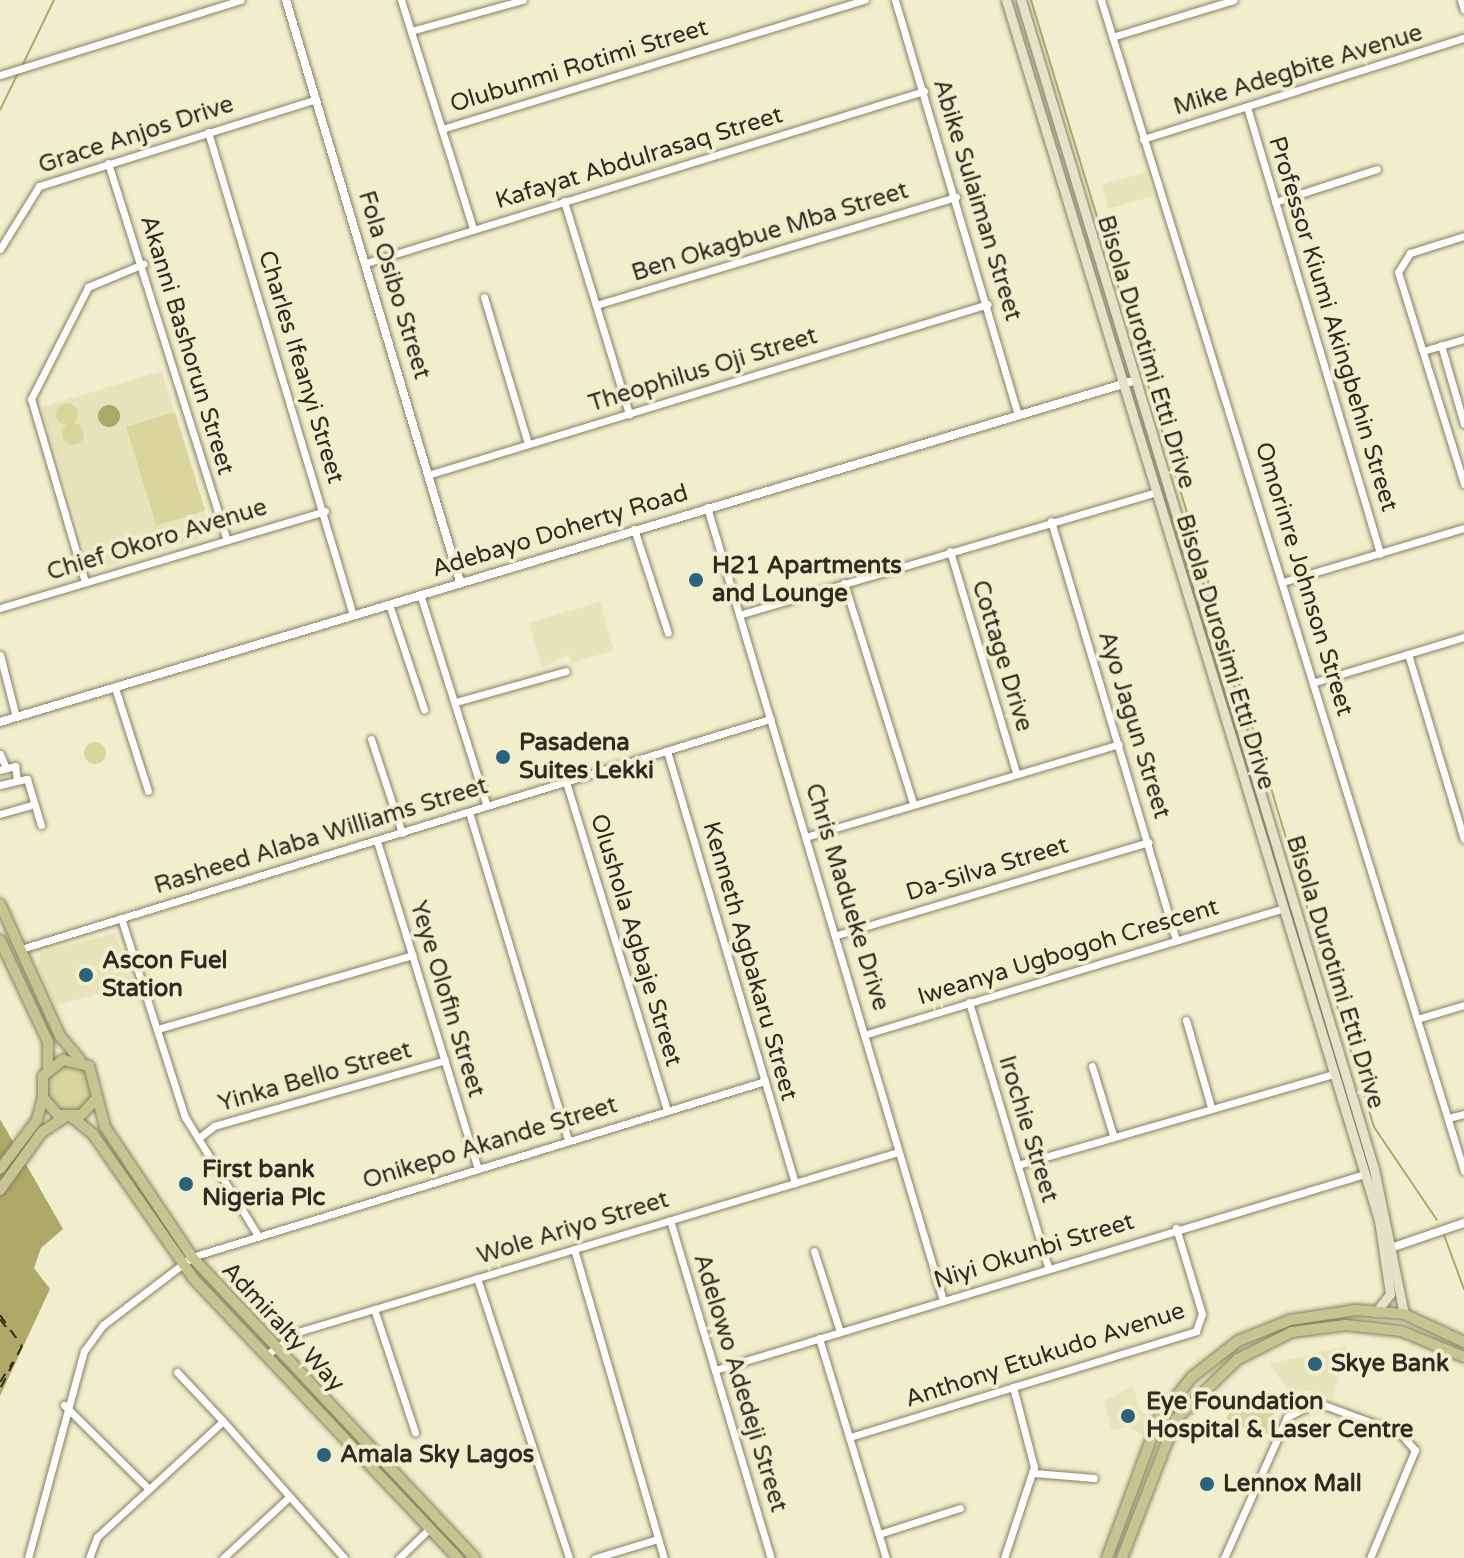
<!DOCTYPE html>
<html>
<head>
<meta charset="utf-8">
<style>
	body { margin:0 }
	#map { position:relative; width:1464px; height:1558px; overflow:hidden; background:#f0eecc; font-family:"Varela Round",sans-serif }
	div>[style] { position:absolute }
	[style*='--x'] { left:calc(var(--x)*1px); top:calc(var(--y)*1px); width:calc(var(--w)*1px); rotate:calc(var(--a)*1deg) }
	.built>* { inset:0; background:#e7e4bb; transform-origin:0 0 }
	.green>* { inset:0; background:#dad59c; transform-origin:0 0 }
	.round { border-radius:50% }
	.water>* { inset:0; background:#afa968 }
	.stream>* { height:2px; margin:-1px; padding:0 1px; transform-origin:1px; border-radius:1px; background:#afa968 }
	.ferry>* { height:2px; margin-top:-1px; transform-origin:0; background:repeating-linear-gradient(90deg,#2f2c0e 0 10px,transparent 0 18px) }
	.roads { filter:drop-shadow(0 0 2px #838162) drop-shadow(0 0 2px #838162) }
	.minor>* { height:7px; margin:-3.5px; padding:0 3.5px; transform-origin:3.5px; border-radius:3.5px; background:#fff }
	.tertiary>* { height:8px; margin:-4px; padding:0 4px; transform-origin:4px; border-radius:4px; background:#fff }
	.secondary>* { height:9px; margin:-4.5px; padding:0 4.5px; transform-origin:4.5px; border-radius:4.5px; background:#e4e2c8 }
	.primary>* { height:10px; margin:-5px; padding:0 5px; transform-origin:5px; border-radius:5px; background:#c8c491 }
	.dots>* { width:22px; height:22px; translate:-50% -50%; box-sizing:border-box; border:4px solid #f0eecc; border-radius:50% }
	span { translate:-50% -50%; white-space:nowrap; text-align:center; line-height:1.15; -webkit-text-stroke:8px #f0eecc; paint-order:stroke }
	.street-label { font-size:24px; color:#2d2c20 }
	.poi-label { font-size:24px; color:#2d2c20; font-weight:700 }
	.left { translate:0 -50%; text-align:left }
</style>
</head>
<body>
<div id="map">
	<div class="built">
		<i style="left:1146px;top:172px;width:25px;height:46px;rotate:74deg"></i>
		<i style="clip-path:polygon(162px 371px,208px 523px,201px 538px,101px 568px,88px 560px,42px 407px)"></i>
		<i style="clip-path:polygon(600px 602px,614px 650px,572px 663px,569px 654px,542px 668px,529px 623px)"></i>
		<i style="clip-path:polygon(115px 933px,133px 983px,56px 1006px,38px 967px,41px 952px)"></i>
		<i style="clip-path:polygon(1346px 1346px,1333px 1398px,1308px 1390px,1291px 1394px,1269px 1364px)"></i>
		<i style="clip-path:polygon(1133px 1387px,1140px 1410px,1154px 1421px,1147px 1437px,1127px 1426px,1112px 1430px,1104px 1401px)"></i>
	</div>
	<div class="green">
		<i class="round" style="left:56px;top:403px;width:22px;height:22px"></i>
		<i style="left:175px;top:412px;width:103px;height:51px;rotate:73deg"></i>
		<i class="round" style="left:62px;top:423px;width:22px;height:22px"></i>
		<i class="round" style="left:84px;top:742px;width:22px;height:22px"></i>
		<i class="round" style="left:47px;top:1065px;width:46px;height:46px"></i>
		<i style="left:1232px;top:1401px;width:44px;height:22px;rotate:17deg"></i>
	</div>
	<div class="water">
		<i class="round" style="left:98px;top:405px;width:22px;height:22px"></i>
		<i style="clip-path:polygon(0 1119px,63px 1229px,41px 1248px,34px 1268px,50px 1289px,0 1396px)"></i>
	</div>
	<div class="stream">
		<i style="--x:1031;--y:0;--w:1178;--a:73.07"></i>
		<i style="--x:1374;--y:1127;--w:112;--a:55.9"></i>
		<i style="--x:23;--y:64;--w:71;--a:-64.2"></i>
		<i style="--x:0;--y:110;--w:41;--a:-64.1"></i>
		<i style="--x:1444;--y:1235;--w:58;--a:69.7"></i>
	</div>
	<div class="ferry">
		<i style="--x:0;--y:1315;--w:38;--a:55"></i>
		<i style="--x:22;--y:1346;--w:48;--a:117.1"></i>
		<i style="--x:0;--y:1319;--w:15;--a:53"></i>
		<i style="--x:0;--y:1382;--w:24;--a:-57"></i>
	</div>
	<div class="roads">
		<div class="minor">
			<i style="--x:401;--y:0;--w:240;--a:72.5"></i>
			<i style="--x:895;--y:0;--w:431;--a:73.5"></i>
			<i style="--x:1101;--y:0;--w:1226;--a:72.78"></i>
			<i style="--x:1461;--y:0;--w:10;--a:73"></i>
			<i style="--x:411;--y:31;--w:116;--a:-15.5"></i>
			<i style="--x:1112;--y:37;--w:127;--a:-16.9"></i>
			<i style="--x:0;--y:75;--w:252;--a:-17.3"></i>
			<i style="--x:1247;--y:107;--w:466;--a:73.4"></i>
			<i style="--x:442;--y:129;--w:442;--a:-17"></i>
			<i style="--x:208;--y:132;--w:504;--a:73.29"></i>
			<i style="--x:1143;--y:139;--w:337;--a:-17.5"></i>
			<i style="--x:108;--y:163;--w:395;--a:72.5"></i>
			<i style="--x:564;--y:201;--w:223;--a:73"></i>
			<i style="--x:1275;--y:202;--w:107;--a:-17.9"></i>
			<i style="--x:1464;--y:236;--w:57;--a:162.5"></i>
			<i style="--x:1410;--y:253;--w:22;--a:122"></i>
			<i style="--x:1398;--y:272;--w:222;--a:72.7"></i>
			<i style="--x:0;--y:249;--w:74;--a:-58.2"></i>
			<i style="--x:39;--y:186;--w:290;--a:-17.4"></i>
			<i style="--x:366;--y:263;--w:584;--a:-17.13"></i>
			<i style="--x:484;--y:297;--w:153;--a:73.3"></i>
			<i style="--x:596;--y:305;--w:376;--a:-16.7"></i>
			<i style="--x:1441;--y:345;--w:82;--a:73.8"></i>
			<i style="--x:1423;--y:351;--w:43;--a:-16.3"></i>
			<i style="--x:431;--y:474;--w:582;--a:-16.97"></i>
			<i style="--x:707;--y:507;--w:827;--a:73.43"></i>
			<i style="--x:1051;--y:521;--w:437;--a:73.4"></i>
			<i style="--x:634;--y:529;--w:109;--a:71.9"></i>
			<i style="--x:950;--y:551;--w:232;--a:73.4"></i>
			<i style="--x:1286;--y:581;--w:186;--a:-16.6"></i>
			<i style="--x:85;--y:582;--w:191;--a:-106.4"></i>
			<i style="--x:31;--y:399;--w:126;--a:-63"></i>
			<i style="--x:88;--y:287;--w:60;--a:-22.7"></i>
			<i style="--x:844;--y:583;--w:231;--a:72.6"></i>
			<i style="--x:420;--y:594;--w:222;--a:72.5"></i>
			<i style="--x:389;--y:604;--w:111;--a:71.6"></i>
			<i style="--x:0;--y:608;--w:339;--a:-16.6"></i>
			<i style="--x:742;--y:614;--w:432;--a:-16.4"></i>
			<i style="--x:1408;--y:654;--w:193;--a:73.2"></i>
			<i style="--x:0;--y:655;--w:64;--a:75.5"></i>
			<i style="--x:1315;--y:682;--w:156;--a:-16.8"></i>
			<i style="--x:115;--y:688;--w:108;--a:72.2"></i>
			<i style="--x:456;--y:702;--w:114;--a:-15.7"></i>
			<i style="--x:371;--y:739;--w:99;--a:71.7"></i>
			<i style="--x:667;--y:751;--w:451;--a:73.5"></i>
			<i style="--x:0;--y:754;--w:15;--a:67"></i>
			<i style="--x:0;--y:770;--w:16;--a:-15"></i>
			<i style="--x:15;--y:766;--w:14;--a:82"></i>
			<i style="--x:566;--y:782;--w:343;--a:72.9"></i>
			<i style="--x:0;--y:785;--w:28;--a:-13"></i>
			<i style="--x:27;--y:779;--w:48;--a:73.1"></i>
			<i style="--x:469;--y:812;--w:343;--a:73.2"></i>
			<i style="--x:0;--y:814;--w:36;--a:-16"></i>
			<i style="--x:809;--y:836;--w:323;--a:-16.5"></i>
			<i style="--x:377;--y:841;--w:343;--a:72.9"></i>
			<i style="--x:121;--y:918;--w:209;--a:72.2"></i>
			<i style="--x:185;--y:1117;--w:137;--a:58.4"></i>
			<i style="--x:837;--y:935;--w:325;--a:-16.6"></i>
			<i style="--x:21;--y:949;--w:784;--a:-17.07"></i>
			<i style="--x:969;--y:1002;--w:277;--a:73.4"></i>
			<i style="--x:1417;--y:1019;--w:49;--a:-16.6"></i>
			<i style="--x:1186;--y:1020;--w:91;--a:74"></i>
			<i style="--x:158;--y:1029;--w:265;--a:-16.2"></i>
			<i style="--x:867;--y:1034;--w:432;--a:-16.8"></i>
			<i style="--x:1092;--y:1066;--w:72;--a:73.1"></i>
			<i style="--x:1448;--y:1118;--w:16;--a:-14"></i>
			<i style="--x:200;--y:1137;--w:18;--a:-38"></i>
			<i style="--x:214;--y:1126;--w:240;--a:-15.9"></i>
			<i style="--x:1018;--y:1165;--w:328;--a:-16.1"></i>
			<i style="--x:670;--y:1220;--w:353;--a:73.4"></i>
			<i style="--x:574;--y:1249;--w:322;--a:73.8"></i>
			<i style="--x:814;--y:1251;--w:85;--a:72.2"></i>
			<i style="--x:477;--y:1278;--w:295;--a:71.8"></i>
			<i style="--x:374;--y:1309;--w:130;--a:71.6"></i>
			<i style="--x:819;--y:1338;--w:230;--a:73.1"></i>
			<i style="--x:266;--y:1355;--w:42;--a:-34.4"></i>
			<i style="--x:301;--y:1331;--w:623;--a:-16.69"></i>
			<i style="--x:715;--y:1370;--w:679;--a:-16.78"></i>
			<i style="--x:177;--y:1372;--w:67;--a:46.8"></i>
			<i style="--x:64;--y:1405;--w:118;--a:44.7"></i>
			<i style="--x:850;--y:1437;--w:362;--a:-17"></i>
			<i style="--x:1196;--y:1331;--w:18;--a:-71"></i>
			<i style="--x:1202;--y:1314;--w:90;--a:-106.8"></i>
			<i style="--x:1034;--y:1473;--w:60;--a:4.8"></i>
			<i style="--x:879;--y:1534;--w:85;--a:-17.8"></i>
			<i style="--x:28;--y:1558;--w:214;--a:-74.9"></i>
			<i style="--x:84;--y:1351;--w:32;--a:-54"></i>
			<i style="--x:103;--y:1325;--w:112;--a:-37.4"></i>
			<i style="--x:192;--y:1257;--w:599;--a:-17.07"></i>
			<i style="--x:89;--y:1558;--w:22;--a:-69"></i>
			<i style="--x:97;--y:1537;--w:171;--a:-42.6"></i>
			<i style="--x:223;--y:1421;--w:183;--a:48.5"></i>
			<i style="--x:223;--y:1558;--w:88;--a:-42.7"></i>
			<i style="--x:399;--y:1558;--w:43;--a:-44.1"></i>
			<i style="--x:595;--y:1558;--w:66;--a:-16.8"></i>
			<i style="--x:1004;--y:1558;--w:96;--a:-71.8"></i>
			<i style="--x:1034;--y:1467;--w:83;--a:-104.7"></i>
			<i style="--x:1224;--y:1558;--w:154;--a:-65.9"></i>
			<i style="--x:1287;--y:1417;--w:33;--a:-27"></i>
			<i style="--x:1316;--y:1402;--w:90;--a:20.3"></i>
			<i style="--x:1400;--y:1433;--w:23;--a:49"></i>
			<i style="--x:1415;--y:1450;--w:117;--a:112.6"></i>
		</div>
		<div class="tertiary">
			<i style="--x:286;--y:0;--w:607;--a:73.35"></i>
			<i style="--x:0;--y:722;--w:1183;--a:-16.75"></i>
			<i style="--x:1385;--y:1250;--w:83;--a:-18.9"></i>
		</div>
		<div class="secondary">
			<i style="--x:1006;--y:0;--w:1276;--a:73"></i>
			<i style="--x:1379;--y:1220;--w:75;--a:81.5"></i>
			<i style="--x:1390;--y:1294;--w:23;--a:128"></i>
			<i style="--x:1021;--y:0;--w:1221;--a:73.2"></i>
			<i style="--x:1374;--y:1169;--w:148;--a:78.3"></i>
		</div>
		<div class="primary">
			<i style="--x:0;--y:904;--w:145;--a:65.6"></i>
			<i style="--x:60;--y:1036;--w:31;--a:50"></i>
			<i style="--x:0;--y:940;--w:113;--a:64.8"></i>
			<i style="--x:48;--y:1042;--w:27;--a:90"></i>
			<i style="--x:97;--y:1098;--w:23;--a:133"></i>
			<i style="--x:81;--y:1115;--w:23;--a:180"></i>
			<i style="--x:58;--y:1115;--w:23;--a:-131"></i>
			<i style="--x:43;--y:1098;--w:22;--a:-90"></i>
			<i style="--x:43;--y:1076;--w:26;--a:-39"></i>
			<i style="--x:63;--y:1060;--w:27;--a:13"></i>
			<i style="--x:89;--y:1066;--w:63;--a:75.3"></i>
			<i style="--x:105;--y:1127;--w:156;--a:56.2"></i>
			<i style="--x:192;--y:1257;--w:413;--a:46.8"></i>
			<i style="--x:72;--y:1117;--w:27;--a:39"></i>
			<i style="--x:93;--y:1134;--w:175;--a:55.2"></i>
			<i style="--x:193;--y:1278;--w:386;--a:46.6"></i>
			<i style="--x:0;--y:1169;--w:61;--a:-52.9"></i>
			<i style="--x:37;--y:1120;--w:23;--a:-75"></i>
			<i style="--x:0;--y:1190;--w:72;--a:-54.1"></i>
			<i style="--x:42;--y:1132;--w:27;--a:-33"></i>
			<i style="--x:1107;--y:1558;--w:149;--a:-69.6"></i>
			<i style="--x:1159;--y:1418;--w:53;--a:-51.2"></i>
			<i style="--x:1192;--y:1377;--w:58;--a:-38"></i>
			<i style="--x:1238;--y:1341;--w:56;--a:-22"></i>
			<i style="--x:1290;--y:1320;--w:67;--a:-8.6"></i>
			<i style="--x:1356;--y:1310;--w:48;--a:4.8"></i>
			<i style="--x:1404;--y:1314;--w:66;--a:25"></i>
			<i style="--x:1122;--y:1558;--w:149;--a:-68.8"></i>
			<i style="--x:1176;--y:1419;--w:86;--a:-44.1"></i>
			<i style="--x:1238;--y:1359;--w:60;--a:-26.6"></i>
			<i style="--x:1292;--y:1332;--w:54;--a:-7.4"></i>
			<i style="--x:1346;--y:1325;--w:55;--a:6.2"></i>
			<i style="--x:1401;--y:1331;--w:68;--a:22.4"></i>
		</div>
	</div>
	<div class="dots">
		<i style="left:696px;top:580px;background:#29637c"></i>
		<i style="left:503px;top:757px;background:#29637c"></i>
		<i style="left:86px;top:975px;background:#29637c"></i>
		<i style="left:186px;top:1184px;background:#29637c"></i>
		<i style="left:1315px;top:1364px;background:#29637c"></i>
		<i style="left:1128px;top:1416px;background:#29637c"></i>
		<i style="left:324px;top:1455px;background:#29637c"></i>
		<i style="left:1207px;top:1484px;background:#29637c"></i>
	</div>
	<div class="street-label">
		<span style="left:579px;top:66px;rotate:-17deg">Olubunmi Rotimi Street</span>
		<span style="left:1298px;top:70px;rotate:-17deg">Mike Adegbite Avenue</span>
		<span style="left:136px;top:135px;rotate:-18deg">Grace Anjos Drive</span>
		<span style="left:639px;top:158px;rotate:-17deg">Kafayat Abdulrasaq Street</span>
		<span style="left:977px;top:200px;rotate:73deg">Abike Sulaiman Street</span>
		<span style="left:770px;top:232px;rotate:-17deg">Ben Okagbue Mba Street</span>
		<span style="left:394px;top:285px;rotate:73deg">Fola Osibo Street</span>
		<span style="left:1333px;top:324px;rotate:73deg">Professor Kiumi Akingbehin Street</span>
		<span style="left:187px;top:345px;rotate:73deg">Akanni Bashorun Street</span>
		<span style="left:1146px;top:352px;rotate:73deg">Bisola Durotimi Etti Drive</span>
		<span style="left:301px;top:367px;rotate:73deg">Charles Ifeanyi Street</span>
		<span style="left:703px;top:370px;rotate:-17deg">Theophilus Oji Street</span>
		<span style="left:560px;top:531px;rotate:-17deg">Adebayo Doherty Road</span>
		<span style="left:157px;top:540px;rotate:-17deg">Chief Okoro Avenue</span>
		<span style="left:1304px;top:579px;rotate:73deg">Omorinre Johnson Street</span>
		<span style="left:1225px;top:652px;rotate:73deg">Bisola Durosimi Etti Drive</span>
		<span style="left:1002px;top:656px;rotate:73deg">Cottage Drive</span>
		<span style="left:1134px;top:725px;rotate:73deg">Ayo Jagun Street</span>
		<span style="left:321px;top:836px;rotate:-17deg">Rasheed Alaba Williams Street</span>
		<span style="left:987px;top:869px;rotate:-17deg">Da-Silva Street</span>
		<span style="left:847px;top:897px;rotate:73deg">Chris Madueke Drive</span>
		<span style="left:636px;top:940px;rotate:73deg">Olushola Agbaje Street</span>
		<span style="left:1068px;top:952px;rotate:-17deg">Iweanya Ugbogoh Crescent</span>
		<span style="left:750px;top:961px;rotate:74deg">Kenneth Agbakaru Street</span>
		<span style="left:1335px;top:972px;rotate:73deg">Bisola Durotimi Etti Drive</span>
		<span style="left:447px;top:999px;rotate:73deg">Yeye Olofin Street</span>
		<span style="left:315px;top:1077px;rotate:-16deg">Yinka Bello Street</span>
		<span style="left:1028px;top:1129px;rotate:73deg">Irochie Street</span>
		<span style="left:490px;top:1143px;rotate:-17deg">Onikepo Akande Street</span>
		<span style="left:573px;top:1228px;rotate:-17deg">Wole Ariyo Street</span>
		<span style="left:1034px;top:1251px;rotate:-17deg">Niyi Okunbi Street</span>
		<span style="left:283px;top:1327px;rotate:47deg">Admiralty Way</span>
		<span style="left:1045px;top:1355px;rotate:-18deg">Anthony Etukudo Avenue</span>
		<span style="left:740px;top:1383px;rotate:73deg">Adelowo Adedeji Street</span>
	</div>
	<div class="poi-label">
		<span class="left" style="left:712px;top:580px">H21 Apartments<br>and Lounge</span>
		<span class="left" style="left:519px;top:757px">Pasadena<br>Suites Lekki</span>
		<span class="left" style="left:102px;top:975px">Ascon Fuel<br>Station</span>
		<span class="left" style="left:202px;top:1184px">First bank<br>Nigeria Plc</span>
		<span class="left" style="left:1331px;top:1364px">Skye Bank</span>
		<span class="left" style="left:1146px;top:1416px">Eye Foundation<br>Hospital &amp; Laser Centre</span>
		<span class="left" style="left:340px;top:1455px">Amala Sky Lagos</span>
		<span class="left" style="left:1223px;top:1484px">Lennox Mall</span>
	</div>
</div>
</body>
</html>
